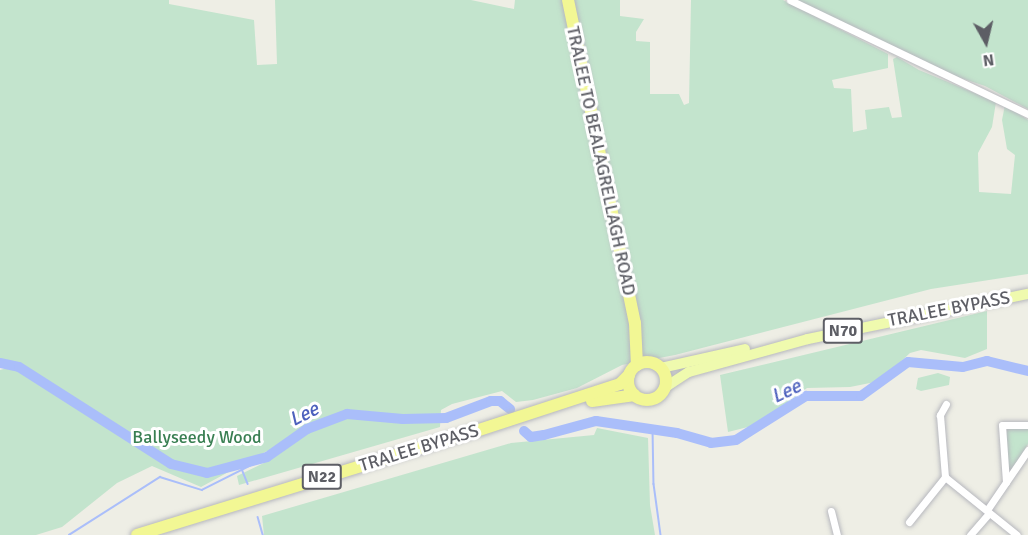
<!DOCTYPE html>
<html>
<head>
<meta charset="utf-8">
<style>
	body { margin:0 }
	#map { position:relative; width:1028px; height:535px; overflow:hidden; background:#eeeee5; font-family:Signika,sans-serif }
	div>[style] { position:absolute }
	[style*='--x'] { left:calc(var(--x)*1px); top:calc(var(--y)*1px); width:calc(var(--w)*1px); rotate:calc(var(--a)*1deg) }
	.green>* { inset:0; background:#c3e4cd }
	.stream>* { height:1.5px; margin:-0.75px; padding:0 0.75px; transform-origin:0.75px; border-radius:0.75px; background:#aabefa }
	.river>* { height:10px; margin:-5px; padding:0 5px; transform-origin:5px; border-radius:5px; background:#aabefa }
	.roads { filter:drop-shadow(0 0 2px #b7b8be) drop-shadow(0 0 2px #b7b8be) }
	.street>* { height:7px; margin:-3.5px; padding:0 3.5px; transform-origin:3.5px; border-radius:3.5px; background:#fff }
	.primary>* { height:10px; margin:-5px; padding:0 5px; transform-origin:5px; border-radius:5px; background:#effaae }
	.highway>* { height:12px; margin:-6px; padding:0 6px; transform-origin:6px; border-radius:6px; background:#f2f794 }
	.highway>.ring { margin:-6px; padding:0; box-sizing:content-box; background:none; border:12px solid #f2f794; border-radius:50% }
	span { translate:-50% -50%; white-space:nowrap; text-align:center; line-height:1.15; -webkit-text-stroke:6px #fff; paint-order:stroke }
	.shield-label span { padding:2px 4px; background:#fff; border:2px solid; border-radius:4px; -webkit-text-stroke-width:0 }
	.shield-label { font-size:16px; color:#5d5e65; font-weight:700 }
	.street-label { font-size:18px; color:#5d5e65 }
	.park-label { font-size:18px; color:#397f52 }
	.water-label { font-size:20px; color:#4d61bd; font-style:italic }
	.north { position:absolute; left:956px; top:12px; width:60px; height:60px; -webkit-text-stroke:4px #fff; paint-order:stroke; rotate:172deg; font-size:16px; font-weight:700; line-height:24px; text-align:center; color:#5d5e65 }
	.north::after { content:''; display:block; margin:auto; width:21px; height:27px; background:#5d5e65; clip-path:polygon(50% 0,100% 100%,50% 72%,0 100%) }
</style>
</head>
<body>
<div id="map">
	<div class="green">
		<i style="clip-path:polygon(0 0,169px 0,169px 4px,254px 20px,257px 65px,277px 64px,275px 0,471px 0,514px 9px,515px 0,620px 0,620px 16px,644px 19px,636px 32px,636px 41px,650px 42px,650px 94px,679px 94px,684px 105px,689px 103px,691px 0,783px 0,888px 54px,888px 68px,832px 80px,834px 88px,851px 89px,853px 132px,867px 129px,865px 110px,889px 107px,892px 118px,902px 117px,893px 59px,897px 57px,919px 70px,996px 102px,992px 127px,978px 153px,979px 192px,1011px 194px,1015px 155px,1007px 149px,1002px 120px,1005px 105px,1028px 120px,1028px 274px,931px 289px,675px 355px,622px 365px,577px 388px,533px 400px,516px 402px,502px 391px,452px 404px,441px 410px,440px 427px,239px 485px,237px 476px,270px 460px,267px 451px,201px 487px,152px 466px,117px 483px,62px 527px,36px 535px,0 535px,0 370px,7px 368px,0 367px)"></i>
		<i style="clip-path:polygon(797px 0,1028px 0,1028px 109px,985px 86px,928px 67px)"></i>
		<i style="clip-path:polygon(987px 311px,987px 349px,965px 358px,921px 350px,910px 353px,880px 381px,850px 387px,807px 388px,760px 424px,728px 432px,720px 375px)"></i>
		<i style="clip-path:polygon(938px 373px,950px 377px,949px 385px,921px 391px,916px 389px,918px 378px)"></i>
		<i style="clip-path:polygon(597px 428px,648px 438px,650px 505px,655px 535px,264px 535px,262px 516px,511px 443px,594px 435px)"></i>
		<i style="clip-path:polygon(1008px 429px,1028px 429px,1028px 444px,1009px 475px,1004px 432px)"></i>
	</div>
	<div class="stream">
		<i style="--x:653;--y:429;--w:55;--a:89"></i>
		<i style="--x:654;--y:484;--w:51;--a:82.2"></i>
		<i style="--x:242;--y:469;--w:16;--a:68"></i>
		<i style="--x:258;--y:517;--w:19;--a:74"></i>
		<i style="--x:69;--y:535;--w:108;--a:-32.5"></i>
		<i style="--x:160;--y:477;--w:44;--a:17.2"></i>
		<i style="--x:202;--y:490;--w:73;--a:-26.9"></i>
	</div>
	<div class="river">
		<i style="--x:0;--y:363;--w:19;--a:12"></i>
		<i style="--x:19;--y:367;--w:180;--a:32.5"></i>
		<i style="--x:171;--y:464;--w:37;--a:14"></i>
		<i style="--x:207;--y:473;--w:62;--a:-14.9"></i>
		<i style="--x:267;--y:457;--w:49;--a:-35"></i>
		<i style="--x:307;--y:429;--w:43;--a:-20.6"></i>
		<i style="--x:347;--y:414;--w:56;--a:5.1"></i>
		<i style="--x:403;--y:419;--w:43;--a:-1.3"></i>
		<i style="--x:446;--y:418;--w:48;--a:-20.7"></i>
		<i style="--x:491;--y:401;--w:9;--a:0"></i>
		<i style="--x:500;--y:401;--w:13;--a:39"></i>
		<i style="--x:524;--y:431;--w:9;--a:41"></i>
		<i style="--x:531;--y:437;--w:13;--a:-9"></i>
		<i style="--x:544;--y:435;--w:54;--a:-15.1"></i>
		<i style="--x:596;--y:421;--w:82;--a:8.4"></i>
		<i style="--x:677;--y:433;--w:35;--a:16"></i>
		<i style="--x:711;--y:443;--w:25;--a:-7"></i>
		<i style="--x:736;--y:440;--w:83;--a:-32.2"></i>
		<i style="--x:806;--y:396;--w:55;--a:0"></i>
		<i style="--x:861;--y:396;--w:58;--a:-35.9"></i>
		<i style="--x:908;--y:362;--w:55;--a:5.2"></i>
		<i style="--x:963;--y:367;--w:25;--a:-14"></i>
		<i style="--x:987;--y:361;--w:42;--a:13.7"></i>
	</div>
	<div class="roads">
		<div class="street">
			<i style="--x:790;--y:0;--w:264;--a:25.6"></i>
			<i style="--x:946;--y:404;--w:13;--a:119"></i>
			<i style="--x:940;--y:415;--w:62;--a:85.4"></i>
			<i style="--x:945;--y:477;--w:92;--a:38.9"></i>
			<i style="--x:1006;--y:482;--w:57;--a:-94"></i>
			<i style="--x:1002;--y:425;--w:26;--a:0"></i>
			<i style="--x:987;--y:510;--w:73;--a:-55.7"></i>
			<i style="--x:831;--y:511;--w:25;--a:76"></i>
			<i style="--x:909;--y:522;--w:58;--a:-51.3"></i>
			<i style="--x:970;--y:535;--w:29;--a:-49"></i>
		</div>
		<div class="primary">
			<i style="--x:661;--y:368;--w:86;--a:-12.7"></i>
			<i style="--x:664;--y:388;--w:30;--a:-33"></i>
			<i style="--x:689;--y:372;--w:123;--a:-15.5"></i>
			<i style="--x:808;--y:339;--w:225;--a:-11.6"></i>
		</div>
		<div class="highway">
			<i style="--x:568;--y:0;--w:330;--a:78.3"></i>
			<i style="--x:635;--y:323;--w:42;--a:87.3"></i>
			<i class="ring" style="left:628px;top:362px;width:26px;height:26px"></i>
			<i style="--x:592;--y:401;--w:43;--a:-7.9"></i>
			<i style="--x:137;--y:535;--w:355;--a:-17.1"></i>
			<i style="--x:476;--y:431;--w:151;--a:-18.1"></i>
			<i style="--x:620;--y:384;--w:13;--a:-45"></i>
		</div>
	</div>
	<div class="shield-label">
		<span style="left:843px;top:331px">N70</span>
		<span style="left:322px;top:477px">N22</span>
	</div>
	<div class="street-label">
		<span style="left:601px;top:161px;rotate:78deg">TRALEE TO BEALAGRELLAGH ROAD</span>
		<span style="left:949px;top:309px;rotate:-11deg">TRALEE BYPASS</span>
		<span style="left:419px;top:448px;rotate:-17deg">TRALEE BYPASS</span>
	</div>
	<div class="park-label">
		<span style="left:197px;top:437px">Ballyseedy Wood</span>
	</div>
	<div class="water-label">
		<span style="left:786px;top:391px;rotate:-26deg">Lee</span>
		<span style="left:304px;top:414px;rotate:-27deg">Lee</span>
	</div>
	<div class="north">N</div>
</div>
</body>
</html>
